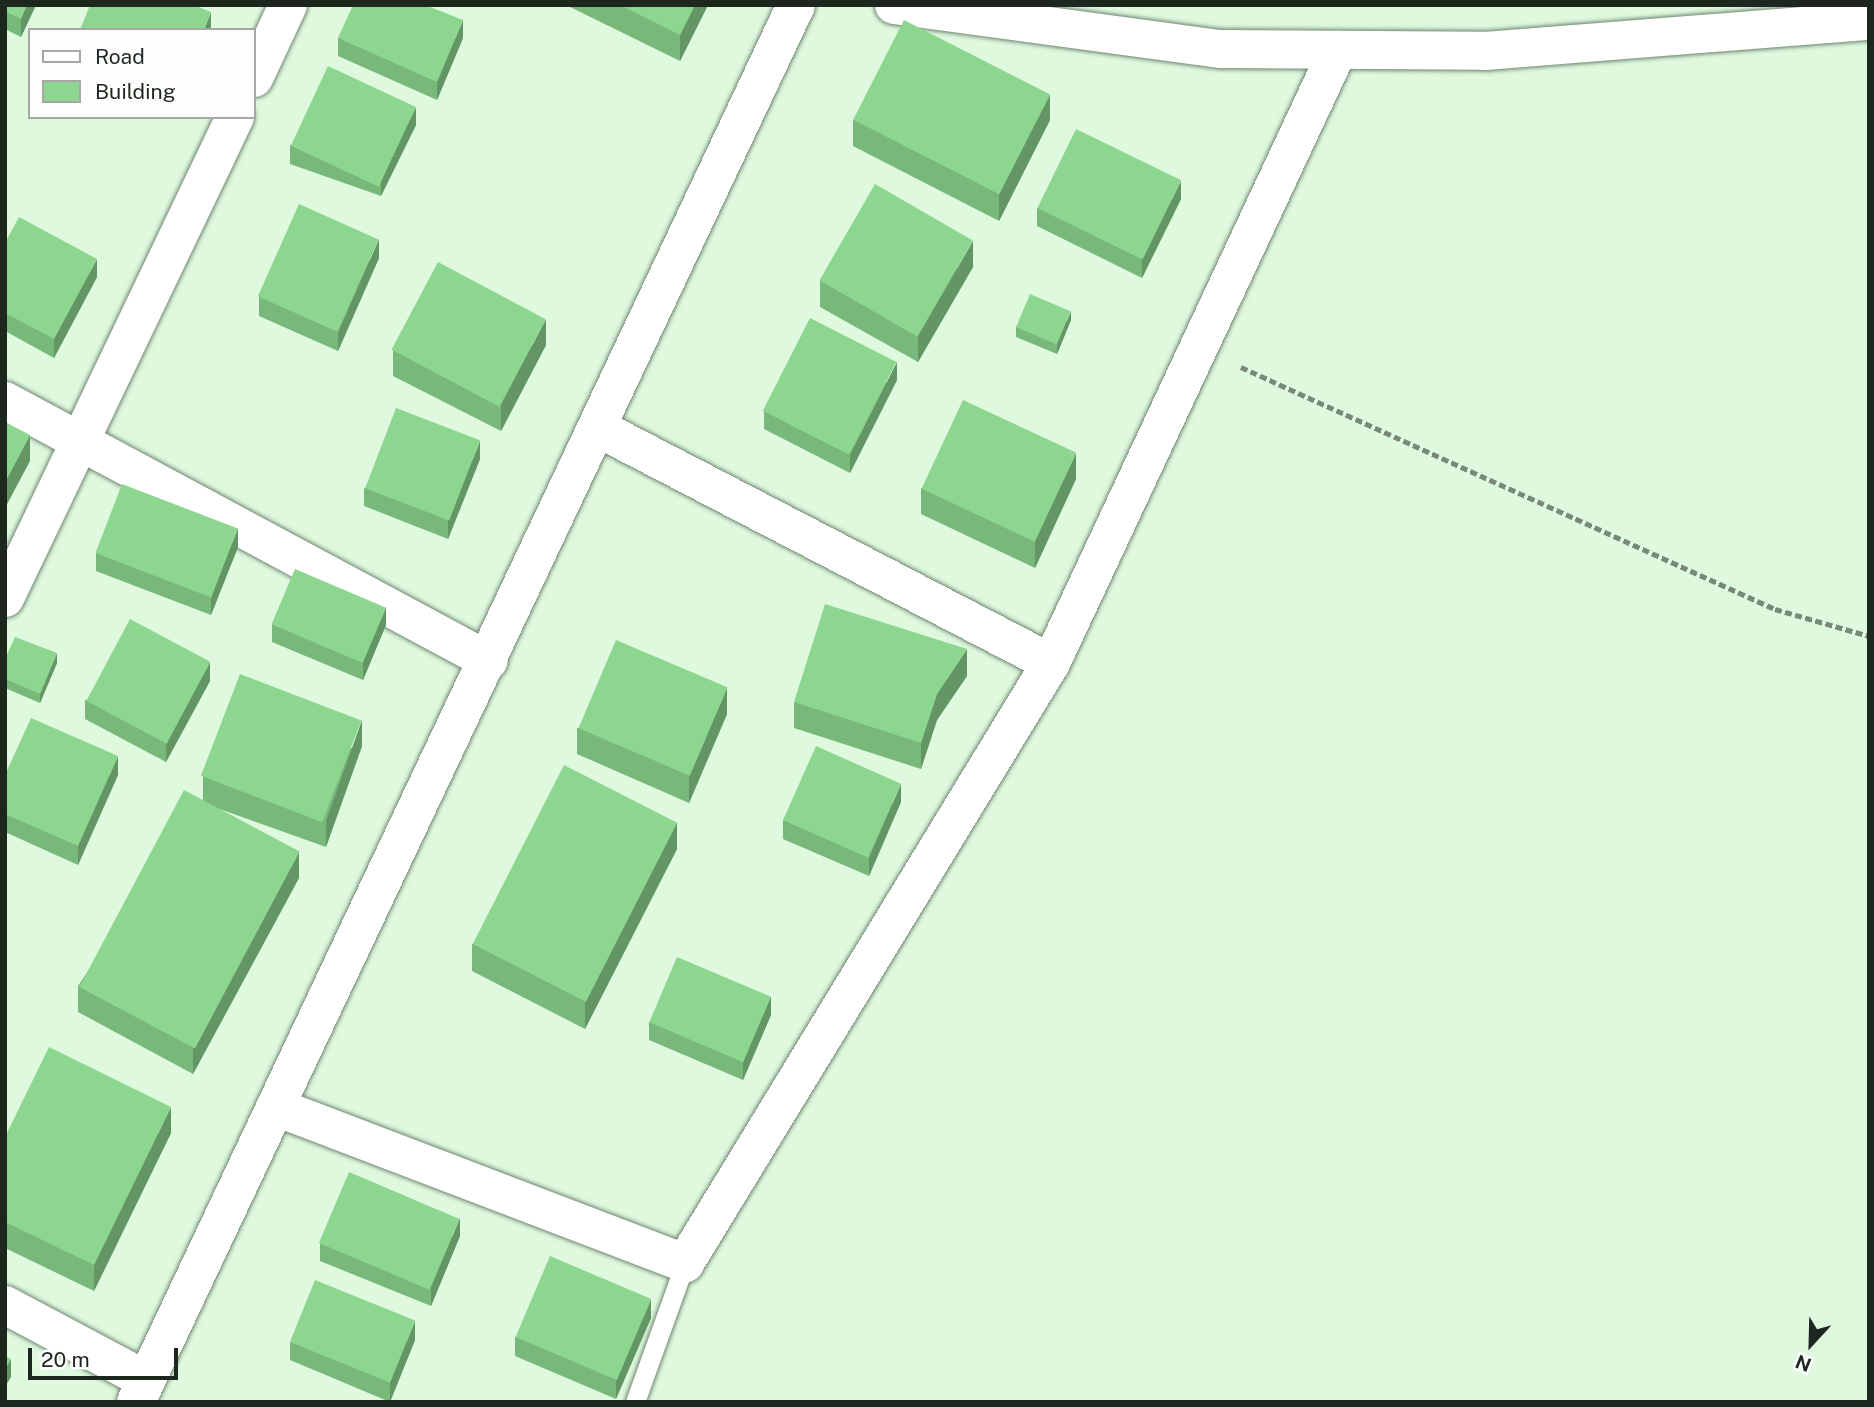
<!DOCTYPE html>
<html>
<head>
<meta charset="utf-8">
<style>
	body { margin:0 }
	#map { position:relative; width:1874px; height:1407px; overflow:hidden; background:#dff9df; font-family:"Public Sans",sans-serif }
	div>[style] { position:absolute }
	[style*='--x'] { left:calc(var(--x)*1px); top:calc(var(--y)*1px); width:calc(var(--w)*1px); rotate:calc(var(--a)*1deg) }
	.path>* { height:4.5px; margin-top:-2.25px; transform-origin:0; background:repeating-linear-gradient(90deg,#788978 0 7px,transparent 0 10.5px) }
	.roads { filter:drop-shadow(0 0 2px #6f866f) drop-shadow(0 0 2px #6f866f) }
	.service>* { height:19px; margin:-9.5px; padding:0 9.5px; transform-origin:9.5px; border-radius:9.5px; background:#fff }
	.minor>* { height:38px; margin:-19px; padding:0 19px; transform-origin:19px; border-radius:19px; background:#fff }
	.tertiary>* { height:38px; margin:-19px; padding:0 19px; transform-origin:19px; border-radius:19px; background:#fff }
	.secondary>* { height:38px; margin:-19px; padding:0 19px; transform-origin:19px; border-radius:19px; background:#fff }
	.wall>* { inset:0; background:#79b87b }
	.shaded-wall>* { inset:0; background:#639664 }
	.building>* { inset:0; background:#8dd68f; transform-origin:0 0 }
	span { translate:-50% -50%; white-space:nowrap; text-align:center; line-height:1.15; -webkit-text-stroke:5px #fdfdfd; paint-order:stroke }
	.frame { position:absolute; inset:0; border:7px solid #1e271e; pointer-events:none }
	.legend { position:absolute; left:28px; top:28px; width:228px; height:91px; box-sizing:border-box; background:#fdfdfd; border:2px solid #a4a7a4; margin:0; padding:9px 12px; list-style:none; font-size:21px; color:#1e271e }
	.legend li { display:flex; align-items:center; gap:14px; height:35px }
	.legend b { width:35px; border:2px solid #a4a7a4 }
	.north { position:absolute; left:1776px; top:1309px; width:70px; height:70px; -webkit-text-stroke:5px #fdfdfd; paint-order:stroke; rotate:202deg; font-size:19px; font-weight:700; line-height:28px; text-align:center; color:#1e271e }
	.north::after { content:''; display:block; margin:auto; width:24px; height:32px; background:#1e271e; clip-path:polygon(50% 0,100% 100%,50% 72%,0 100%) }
	.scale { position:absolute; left:28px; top:1348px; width:150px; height:32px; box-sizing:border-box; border:4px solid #1e271e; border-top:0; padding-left:9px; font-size:21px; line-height:24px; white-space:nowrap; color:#1e271e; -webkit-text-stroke:5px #fdfdfd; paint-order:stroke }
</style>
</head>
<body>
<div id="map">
	<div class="path">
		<i style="--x:1241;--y:367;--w:586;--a:24.38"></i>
		<i style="--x:1775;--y:609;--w:98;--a:16"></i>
	</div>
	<div class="roads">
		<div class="service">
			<i style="--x:635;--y:1402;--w:148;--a:-70.2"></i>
		</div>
		<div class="minor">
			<i style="--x:254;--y:78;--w:81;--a:-65"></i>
			<i style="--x:5;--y:401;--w:549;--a:28.24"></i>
			<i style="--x:598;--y:428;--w:510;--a:27.42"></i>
			<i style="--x:5;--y:598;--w:533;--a:-64.44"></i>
			<i style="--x:276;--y:1107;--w:438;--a:20.9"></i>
			<i style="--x:685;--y:1263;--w:703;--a:-58.62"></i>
			<i style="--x:1051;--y:663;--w:677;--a:-64.91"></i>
			<i style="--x:5;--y:1305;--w:160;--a:28"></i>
		</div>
		<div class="tertiary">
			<i style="--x:894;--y:5;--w:330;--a:7.7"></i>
			<i style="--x:1221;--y:49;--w:264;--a:0.4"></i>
			<i style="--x:1485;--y:51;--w:385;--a:-4.5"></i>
		</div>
		<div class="secondary">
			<i style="--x:136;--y:1402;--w:1545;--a:-64.71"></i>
		</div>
	</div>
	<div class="wall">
		<i style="clip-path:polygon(5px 5px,36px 5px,21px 37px,5px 29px)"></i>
		<i style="clip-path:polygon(566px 5px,708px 5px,680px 61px)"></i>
		<i style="clip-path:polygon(338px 38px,463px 38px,437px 100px,338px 56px)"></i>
		<i style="clip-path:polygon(853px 120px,1050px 120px,999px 221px,853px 146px)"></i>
		<i style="clip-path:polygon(416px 125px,381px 196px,290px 164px,290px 145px)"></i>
		<i style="clip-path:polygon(1181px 199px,1142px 278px,1037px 226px,1037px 208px)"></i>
		<i style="clip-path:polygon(5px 243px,97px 277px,54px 358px,5px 331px)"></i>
		<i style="clip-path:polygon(379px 258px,338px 351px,259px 316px,259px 297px)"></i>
		<i style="clip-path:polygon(973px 267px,918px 362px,820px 307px,820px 280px)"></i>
		<i style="clip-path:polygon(1071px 320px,1057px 354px,1016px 337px,1016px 327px)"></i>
		<i style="clip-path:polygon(546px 345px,501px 431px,393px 376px,393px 350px)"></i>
		<i style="clip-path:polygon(897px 380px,850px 473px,764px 429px,764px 411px)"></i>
		<i style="clip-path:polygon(480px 459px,448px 539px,364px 506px,364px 488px)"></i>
		<i style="clip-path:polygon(1076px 479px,1035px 568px,921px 514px,921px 488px)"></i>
		<i style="clip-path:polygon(238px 547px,211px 615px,96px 571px,96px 553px)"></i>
		<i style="clip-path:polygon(272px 624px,386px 625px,363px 680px,272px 642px)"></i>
		<i style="clip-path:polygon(5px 659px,57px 663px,40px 703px,5px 688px)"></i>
		<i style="clip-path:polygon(967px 676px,937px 720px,921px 769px,794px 728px,794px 702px)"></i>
		<i style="clip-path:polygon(210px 681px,166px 762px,85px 719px,85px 700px)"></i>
		<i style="clip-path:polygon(727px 714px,689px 803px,577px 754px,577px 728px)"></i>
		<i style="clip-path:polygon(362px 746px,326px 847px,214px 807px,299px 878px,193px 1074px,78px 1012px,78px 986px,203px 800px,203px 776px)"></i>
		<i style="clip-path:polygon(5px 775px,118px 775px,78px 865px,5px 832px)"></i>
		<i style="clip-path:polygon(901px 802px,869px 876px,783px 839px,783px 820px)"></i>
		<i style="clip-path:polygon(677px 849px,585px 1029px,472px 971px,472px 944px)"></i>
		<i style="clip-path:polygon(771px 1015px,743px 1080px,649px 1040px,649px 1022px)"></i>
		<i style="clip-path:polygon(171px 1133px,94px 1291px,5px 1248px,5px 1137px)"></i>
		<i style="clip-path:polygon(460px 1236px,431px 1306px,320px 1261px,320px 1243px)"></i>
		<i style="clip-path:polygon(651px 1318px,616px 1399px,515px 1356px,515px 1337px)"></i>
		<i style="clip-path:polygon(415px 1340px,390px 1402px,290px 1360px,290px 1342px)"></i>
	</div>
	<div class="shaded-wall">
		<i style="clip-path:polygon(27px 5px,36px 5px,21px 37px,21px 19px)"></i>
		<i style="clip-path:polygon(695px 5px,708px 5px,680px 61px,680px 35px)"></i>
		<i style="clip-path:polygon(211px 12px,211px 30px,204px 30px)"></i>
		<i style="clip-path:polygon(463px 20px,463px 38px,437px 100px,437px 82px)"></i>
		<i style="clip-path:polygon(1050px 94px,1050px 120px,999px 221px,999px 194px)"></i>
		<i style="clip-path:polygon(416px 107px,416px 125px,381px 196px,381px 178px)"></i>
		<i style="clip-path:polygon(1181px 181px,1181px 199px,1142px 278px,1142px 260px)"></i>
		<i style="clip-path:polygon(379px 239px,379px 258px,338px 351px,338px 333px)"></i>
		<i style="clip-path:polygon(973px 241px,973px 267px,918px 362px,918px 336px)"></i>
		<i style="clip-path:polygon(97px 259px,97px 277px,54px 358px,54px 339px)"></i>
		<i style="clip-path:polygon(1071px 311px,1071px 320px,1057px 354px,1057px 345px)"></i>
		<i style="clip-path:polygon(546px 319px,546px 345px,501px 431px,501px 405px)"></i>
		<i style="clip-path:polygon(897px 362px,897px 380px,850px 473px,850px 455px)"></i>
		<i style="clip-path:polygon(30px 435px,30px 461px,5px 508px,5px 482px)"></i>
		<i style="clip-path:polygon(480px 441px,480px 459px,448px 539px,448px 521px)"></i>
		<i style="clip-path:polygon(1076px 453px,1076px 479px,1035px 568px,1035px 541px)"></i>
		<i style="clip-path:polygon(238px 528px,238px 547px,211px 615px,211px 597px)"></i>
		<i style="clip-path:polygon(386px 607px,386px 625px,363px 680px,363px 662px)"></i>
		<i style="clip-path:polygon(967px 649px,967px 676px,937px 720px,921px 769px,921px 743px,937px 694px)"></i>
		<i style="clip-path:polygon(57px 653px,57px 663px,40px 703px,40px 694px)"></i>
		<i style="clip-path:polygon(210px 662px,210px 681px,166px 762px,166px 744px)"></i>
		<i style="clip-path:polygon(727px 688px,727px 714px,689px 803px,689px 776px)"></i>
		<i style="clip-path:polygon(362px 720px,362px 746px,326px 847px,326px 821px)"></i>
		<i style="clip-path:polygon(118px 756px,118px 775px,78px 865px,78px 846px)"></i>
		<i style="clip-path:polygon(901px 784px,901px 802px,869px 876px,869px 858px)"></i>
		<i style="clip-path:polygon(677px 822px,677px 849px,585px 1029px,585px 1003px)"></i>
		<i style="clip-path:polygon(299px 852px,299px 878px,193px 1074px,193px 1048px)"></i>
		<i style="clip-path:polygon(771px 996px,771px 1015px,743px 1080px,743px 1062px)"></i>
		<i style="clip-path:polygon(171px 1107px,171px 1133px,94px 1291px,94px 1265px)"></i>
		<i style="clip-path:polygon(460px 1218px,460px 1236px,431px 1306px,431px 1288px)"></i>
		<i style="clip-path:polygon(651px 1299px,651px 1318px,616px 1399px,616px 1381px)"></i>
		<i style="clip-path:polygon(415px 1321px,415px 1340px,390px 1402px,390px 1383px)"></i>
		<i style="clip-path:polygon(11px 1359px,11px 1377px,5px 1387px,5px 1369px)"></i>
	</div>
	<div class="building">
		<i style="clip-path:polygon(5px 5px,27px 5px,21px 19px,5px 11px)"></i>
		<i style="clip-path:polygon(90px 5px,194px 5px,211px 12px,204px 30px,80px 30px)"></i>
		<i style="clip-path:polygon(353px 5px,425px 5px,463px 20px,437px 82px,338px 38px)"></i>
		<i style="clip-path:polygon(620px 5px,695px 5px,680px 35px)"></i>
		<i style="left:904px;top:20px;width:164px;height:112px;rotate:27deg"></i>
		<i style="left:328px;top:66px;width:97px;height:88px;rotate:25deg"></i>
		<i style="left:1076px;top:129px;width:117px;height:88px;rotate:26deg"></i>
		<i style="left:875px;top:184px;width:113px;height:111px;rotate:30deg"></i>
		<i style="left:299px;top:204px;width:87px;height:101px;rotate:24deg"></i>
		<i style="clip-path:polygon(19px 217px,97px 259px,54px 339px,5px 313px,5px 243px)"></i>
		<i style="left:438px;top:262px;width:122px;height:99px;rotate:28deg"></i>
		<i style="left:1030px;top:294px;width:44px;height:36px;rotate:23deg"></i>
		<i style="left:810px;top:318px;width:97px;height:104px;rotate:27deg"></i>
		<i style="left:963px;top:400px;width:125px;height:98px;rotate:25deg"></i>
		<i style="left:396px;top:408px;width:90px;height:86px;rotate:21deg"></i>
		<i style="clip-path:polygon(5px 422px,30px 435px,5px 482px)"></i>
		<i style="left:122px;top:484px;width:124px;height:74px;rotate:21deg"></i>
		<i style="left:295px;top:569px;width:99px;height:60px;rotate:23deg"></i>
		<i style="clip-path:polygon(825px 604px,967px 649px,937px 694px,921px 743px,794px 702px)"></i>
		<i style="left:130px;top:619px;width:91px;height:93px;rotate:28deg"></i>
		<i style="clip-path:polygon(15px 637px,57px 653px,40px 694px,5px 679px,5px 659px)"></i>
		<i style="left:616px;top:640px;width:121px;height:96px;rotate:23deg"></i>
		<i style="left:240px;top:674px;width:130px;height:109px;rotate:21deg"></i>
		<i style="clip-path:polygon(31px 718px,118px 756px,78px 846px,5px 814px,5px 775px)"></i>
		<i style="left:816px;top:746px;width:93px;height:81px;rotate:24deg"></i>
		<i style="left:564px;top:765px;width:127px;height:201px;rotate:27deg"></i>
		<i style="left:184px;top:790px;width:131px;height:223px;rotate:28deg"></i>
		<i style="left:677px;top:957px;width:102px;height:71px;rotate:23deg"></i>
		<i style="clip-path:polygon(49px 1047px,171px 1107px,94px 1265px,5px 1222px,5px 1137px)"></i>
		<i style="left:349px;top:1172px;width:120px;height:77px;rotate:23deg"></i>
		<i style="left:550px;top:1256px;width:110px;height:88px;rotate:23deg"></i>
		<i style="left:315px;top:1280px;width:108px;height:67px;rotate:22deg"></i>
		<i style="clip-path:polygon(5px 1356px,11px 1359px,5px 1369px)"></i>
	</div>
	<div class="frame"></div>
	<ul class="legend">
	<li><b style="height:9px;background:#fff"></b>Road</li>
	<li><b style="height:19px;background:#8dd68f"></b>Building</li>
	</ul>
	<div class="north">N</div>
	<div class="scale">20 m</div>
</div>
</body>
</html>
